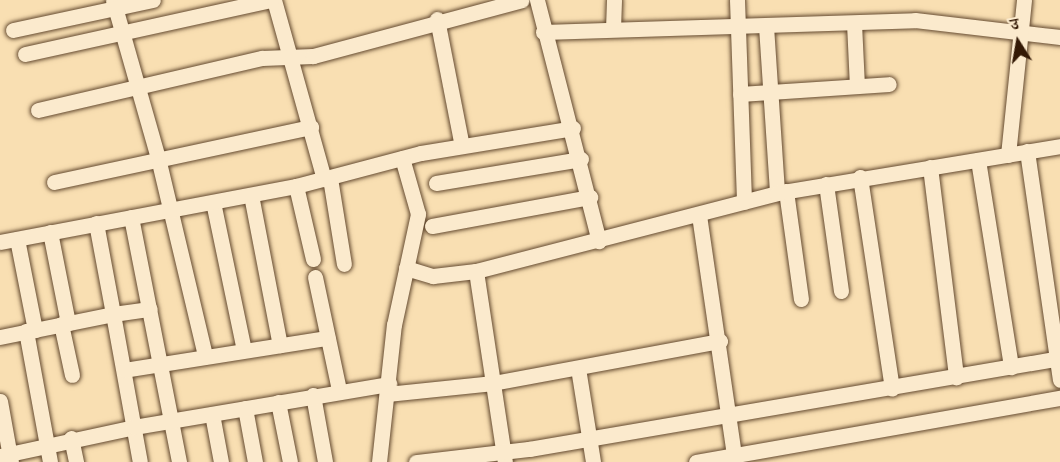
<!DOCTYPE html>
<html>
<head>
<meta charset="utf-8">
<style>
	body { margin:0 }
	#map { position:relative; width:1060px; height:462px; overflow:hidden; background:#f9dfb2; font-family:Cardo,"Noto Serif Devanagari",serif }
	div>[style] { position:absolute }
	[style*='--x'] { left:calc(var(--x)*1px); top:calc(var(--y)*1px); width:calc(var(--w)*1px); rotate:calc(var(--a)*1deg) }
	.roads { filter:drop-shadow(0 0 2px #644a30) drop-shadow(0 0 2px #644a30) }
	.minor>* { height:15px; margin:-7.5px; padding:0 7.5px; transform-origin:7.5px; border-radius:7.5px; background:#fbeacd }
	span { translate:-50% -50%; white-space:nowrap; text-align:center; line-height:1.15; -webkit-text-stroke:4.5px #fbeacd; paint-order:stroke }
	.north { position:absolute; left:988px; top:12px; width:60px; height:60px; -webkit-text-stroke:4px #fbeacd; paint-order:stroke; rotate:349deg; font-size:16px; font-weight:700; line-height:24px; text-align:center; color:#331905 }
	.north::after { content:''; display:block; margin:auto; width:21px; height:27px; background:#331905; clip-path:polygon(50% 0,100% 100%,50% 72%,0 100%) }
</style>
</head>
<body>
<div id="map">
	<div class="roads">
		<div class="minor">
			<i style="--x:113;--y:0;--w:164;--a:74.1"></i>
			<i style="--x:158;--y:158;--w:204;--a:76.6"></i>
			<i style="--x:274;--y:0;--w:186;--a:74.4"></i>
			<i style="--x:537;--y:0;--w:249;--a:75.6"></i>
			<i style="--x:737;--y:0;--w:202;--a:88"></i>
			<i style="--x:437;--y:19;--w:129;--a:78.9"></i>
			<i style="--x:854;--y:23;--w:63;--a:87.3"></i>
			<i style="--x:766;--y:26;--w:167;--a:86.2"></i>
			<i style="--x:613;--y:29;--w:29;--a:-88"></i>
			<i style="--x:13;--y:30;--w:143;--a:-12.1"></i>
			<i style="--x:543;--y:32;--w:372;--a:-1.8"></i>
			<i style="--x:915;--y:20;--w:146;--a:6.7"></i>
			<i style="--x:25;--y:54;--w:252;--a:-12.4"></i>
			<i style="--x:740;--y:94;--w:149;--a:-3.8"></i>
			<i style="--x:38;--y:110;--w:230;--a:-13.1"></i>
			<i style="--x:262;--y:58;--w:51;--a:-2.2"></i>
			<i style="--x:313;--y:56;--w:216;--a:-15"></i>
			<i style="--x:1027;--y:151;--w:231;--a:81.8"></i>
			<i style="--x:1008;--y:155;--w:156;--a:-84.1"></i>
			<i style="--x:978;--y:160;--w:210;--a:80.9"></i>
			<i style="--x:930;--y:167;--w:212;--a:82.9"></i>
			<i style="--x:860;--y:177;--w:214;--a:81.4"></i>
			<i style="--x:330;--y:178;--w:87;--a:80.8"></i>
			<i style="--x:54;--y:182;--w:263;--a:-12.1"></i>
			<i style="--x:436;--y:183;--w:147;--a:-9.4"></i>
			<i style="--x:826;--y:184;--w:108;--a:82"></i>
			<i style="--x:296;--y:186;--w:75;--a:76.9"></i>
			<i style="--x:786;--y:191;--w:109;--a:82.1"></i>
			<i style="--x:251;--y:195;--w:153;--a:79.1"></i>
			<i style="--x:213;--y:202;--w:151;--a:78.2"></i>
			<i style="--x:699;--y:215;--w:249;--a:81.7"></i>
			<i style="--x:131;--y:217;--w:250;--a:78.9"></i>
			<i style="--x:96;--y:223;--w:93;--a:79.4"></i>
			<i style="--x:113;--y:314;--w:37;--a:-8"></i>
			<i style="--x:432;--y:226;--w:161;--a:-10.4"></i>
			<i style="--x:50;--y:232;--w:93;--a:78.8"></i>
			<i style="--x:17;--y:239;--w:93;--a:78.8"></i>
			<i style="--x:0;--y:242;--w:301;--a:-10.7"></i>
			<i style="--x:296;--y:186;--w:129;--a:-14.8"></i>
			<i style="--x:421;--y:153;--w:154;--a:-9.3"></i>
			<i style="--x:406;--y:268;--w:28;--a:17"></i>
			<i style="--x:433;--y:276;--w:43;--a:-6.6"></i>
			<i style="--x:476;--y:271;--w:311;--a:-14.5"></i>
			<i style="--x:777;--y:193;--w:287;--a:-9.4"></i>
			<i style="--x:476;--y:271;--w:193;--a:81.4"></i>
			<i style="--x:315;--y:277;--w:116;--a:78"></i>
			<i style="--x:61;--y:324;--w:52;--a:77.8"></i>
			<i style="--x:26;--y:331;--w:133;--a:79.6"></i>
			<i style="--x:0;--y:337;--w:115;--a:-11.5"></i>
			<i style="--x:113;--y:314;--w:150;--a:79.7"></i>
			<i style="--x:578;--y:368;--w:95;--a:80.9"></i>
			<i style="--x:124;--y:370;--w:206;--a:-9"></i>
			<i style="--x:387;--y:394;--w:107;--a:-5.9"></i>
			<i style="--x:493;--y:383;--w:231;--a:-10.5"></i>
			<i style="--x:313;--y:395;--w:68;--a:79.8"></i>
			<i style="--x:0;--y:401;--w:62;--a:79.8"></i>
			<i style="--x:278;--y:402;--w:61;--a:78.7"></i>
			<i style="--x:245;--y:408;--w:55;--a:79.5"></i>
			<i style="--x:212;--y:414;--w:49;--a:79.4"></i>
			<i style="--x:71;--y:438;--w:25;--a:78"></i>
			<i style="--x:0;--y:456;--w:137;--a:-12.2"></i>
			<i style="--x:134;--y:427;--w:259;--a:-9.6"></i>
			<i style="--x:379;--y:462;--w:138;--a:-83.8"></i>
			<i style="--x:394;--y:325;--w:114;--a:-77.8"></i>
			<i style="--x:418;--y:214;--w:58;--a:-105.9"></i>
			<i style="--x:416;--y:462;--w:114;--a:-6.6"></i>
			<i style="--x:529;--y:449;--w:539;--a:-9.72"></i>
			<i style="--x:696;--y:462;--w:370;--a:-10"></i>
		</div>
	</div>
	<div class="north">उ</div>
</div>
</body>
</html>
